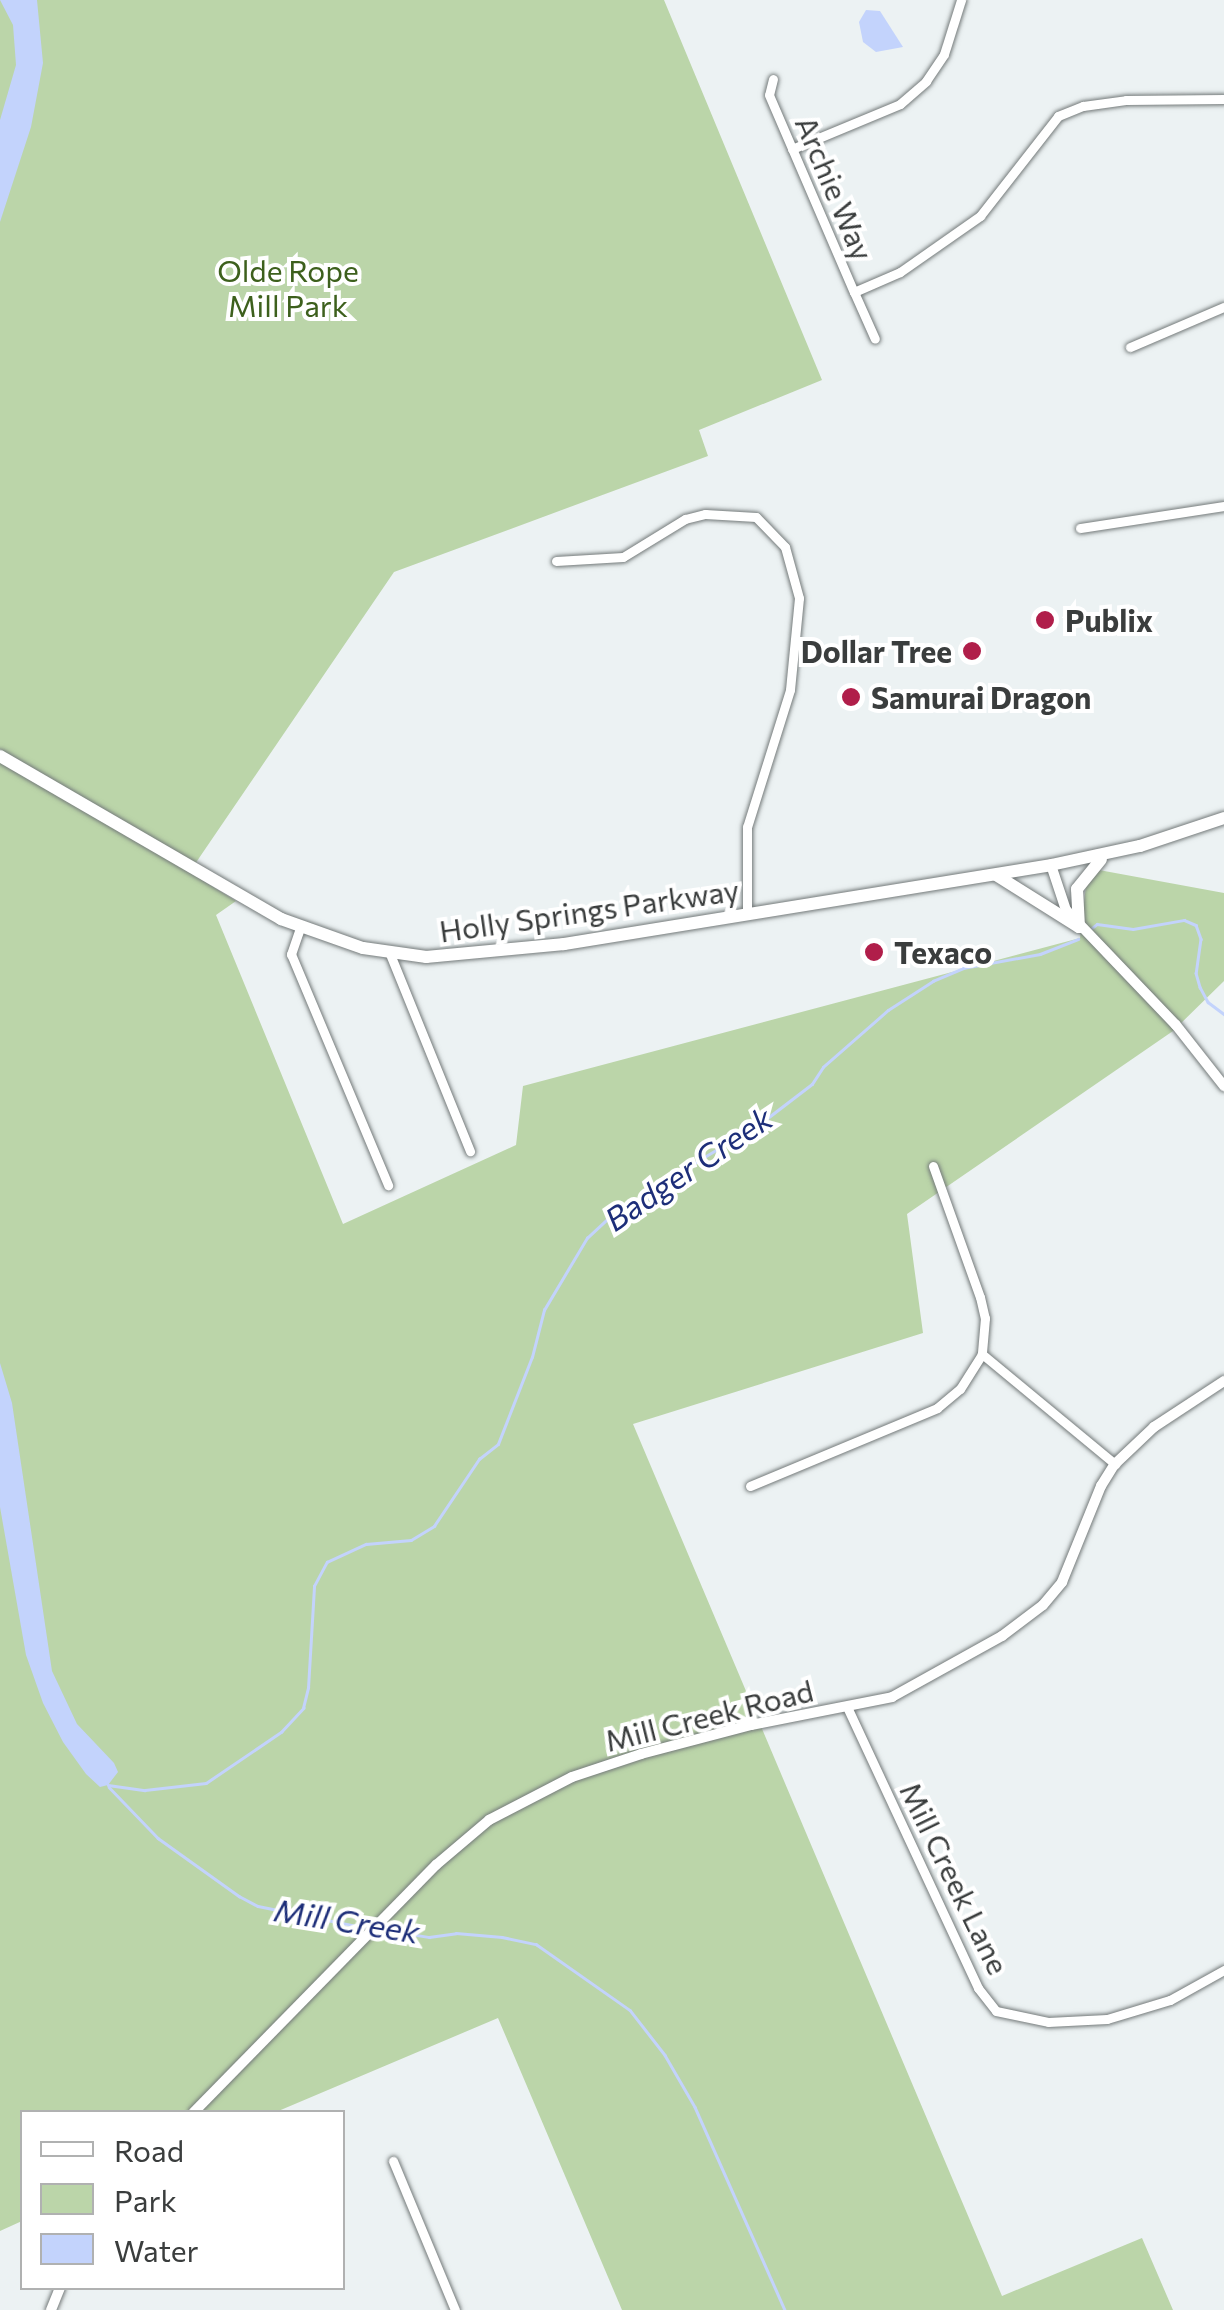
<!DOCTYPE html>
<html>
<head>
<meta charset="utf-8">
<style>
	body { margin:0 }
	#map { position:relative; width:1224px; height:2310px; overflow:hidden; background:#ecf2f3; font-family:Commissioner,sans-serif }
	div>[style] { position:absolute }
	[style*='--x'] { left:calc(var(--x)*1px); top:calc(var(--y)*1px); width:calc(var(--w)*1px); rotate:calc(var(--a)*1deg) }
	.green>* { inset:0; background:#bbd5a9 }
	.water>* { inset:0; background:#c3d3fc }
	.stream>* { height:2.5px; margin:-1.25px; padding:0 1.25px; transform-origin:1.25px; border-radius:1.25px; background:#c3d3fc }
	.roads { filter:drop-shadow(0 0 2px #747a7a) drop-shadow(0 0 2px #747a7a) }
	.minor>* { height:9px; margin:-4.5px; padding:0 4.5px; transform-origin:4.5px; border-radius:4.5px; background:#fff }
	.tertiary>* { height:10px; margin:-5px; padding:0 5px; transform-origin:5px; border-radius:5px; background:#fff }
	.secondary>* { height:12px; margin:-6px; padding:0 6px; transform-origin:6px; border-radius:6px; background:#fff }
	.dots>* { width:28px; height:28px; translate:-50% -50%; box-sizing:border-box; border:5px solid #fff; border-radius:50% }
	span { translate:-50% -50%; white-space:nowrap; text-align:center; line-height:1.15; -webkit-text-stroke:8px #fff; paint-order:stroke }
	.street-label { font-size:30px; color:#3a3d3d }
	.park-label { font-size:30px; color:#3d601d }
	.poi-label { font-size:30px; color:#3a3d3d; font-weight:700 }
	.left { translate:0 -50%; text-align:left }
	.right { translate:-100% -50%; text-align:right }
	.water-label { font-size:32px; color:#1d2e79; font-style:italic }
	.legend { position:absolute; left:20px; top:2110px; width:325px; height:180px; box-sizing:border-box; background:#fff; border:2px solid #b0b1b1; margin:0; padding:12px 18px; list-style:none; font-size:30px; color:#3a3d3d }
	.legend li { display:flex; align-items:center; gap:20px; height:50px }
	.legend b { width:50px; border:2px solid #b0b1b1 }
</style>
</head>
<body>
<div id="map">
	<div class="green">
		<i style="clip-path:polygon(0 0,664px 0,822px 380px,699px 430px,708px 456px,394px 572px,195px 864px,202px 880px,236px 901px,216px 915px,343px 1224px,516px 1145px,523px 1086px,1080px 938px,1088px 868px,1224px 893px,1224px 981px,1173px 1031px,907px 1214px,923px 1333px,633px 1424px,1002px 2296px,1142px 2238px,1173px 2310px,622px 2310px,498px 2018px,276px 2112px,22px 2112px,22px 2221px,0 2231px)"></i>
	</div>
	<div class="water">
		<i style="clip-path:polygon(0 0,37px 0,43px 63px,31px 127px,0 222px,0 120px,16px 65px,13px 25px)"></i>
		<i style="clip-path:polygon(866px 10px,880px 11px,903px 47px,876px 52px,863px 42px,859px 22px)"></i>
		<i style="clip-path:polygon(0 1363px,12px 1403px,52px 1671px,77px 1724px,114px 1763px,118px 1772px,108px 1785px,100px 1787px,86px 1774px,63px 1742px,43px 1703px,26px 1655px,0 1507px)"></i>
	</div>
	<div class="stream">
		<i style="--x:1092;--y:928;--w:6;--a:-39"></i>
		<i style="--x:1097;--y:924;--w:36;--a:8"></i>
		<i style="--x:1133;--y:929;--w:52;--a:-10"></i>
		<i style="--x:1184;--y:920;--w:13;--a:23"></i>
		<i style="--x:1196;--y:925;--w:15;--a:70"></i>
		<i style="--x:1201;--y:939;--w:34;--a:98"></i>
		<i style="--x:1196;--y:973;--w:15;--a:74"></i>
		<i style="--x:1200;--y:987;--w:17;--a:62"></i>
		<i style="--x:1208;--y:1002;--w:20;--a:37"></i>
		<i style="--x:108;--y:1785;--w:37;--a:8"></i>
		<i style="--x:145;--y:1790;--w:61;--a:-6.5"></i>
		<i style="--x:206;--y:1783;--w:91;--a:-34.2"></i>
		<i style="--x:281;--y:1732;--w:33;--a:-47"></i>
		<i style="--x:303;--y:1708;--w:21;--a:-76"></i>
		<i style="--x:308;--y:1688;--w:102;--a:-86.6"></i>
		<i style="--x:314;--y:1586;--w:27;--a:-62"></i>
		<i style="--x:327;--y:1562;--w:43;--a:-24.8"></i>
		<i style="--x:366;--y:1544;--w:45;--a:-5.1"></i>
		<i style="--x:411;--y:1540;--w:27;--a:-31"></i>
		<i style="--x:434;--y:1526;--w:81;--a:-56.1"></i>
		<i style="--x:479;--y:1459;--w:24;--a:-38"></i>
		<i style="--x:498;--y:1444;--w:93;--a:-68.7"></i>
		<i style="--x:532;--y:1357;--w:49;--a:-75.7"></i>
		<i style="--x:544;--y:1310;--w:84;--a:-59.2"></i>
		<i style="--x:587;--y:1238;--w:40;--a:-43"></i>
		<i style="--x:616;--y:1211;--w:30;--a:-20"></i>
		<i style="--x:644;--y:1201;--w:59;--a:-37.5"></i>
		<i style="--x:691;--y:1165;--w:82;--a:-31"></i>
		<i style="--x:761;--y:1123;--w:64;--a:-37.4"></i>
		<i style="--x:812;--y:1084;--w:20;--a:-57"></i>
		<i style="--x:823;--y:1067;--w:86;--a:-41.2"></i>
		<i style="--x:888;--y:1010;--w:54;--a:-32.8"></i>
		<i style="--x:933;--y:981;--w:33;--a:-23"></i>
		<i style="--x:963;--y:968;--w:78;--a:-10.3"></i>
		<i style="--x:1040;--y:954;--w:41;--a:-21.5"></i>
		<i style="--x:109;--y:1787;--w:71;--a:46.1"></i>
		<i style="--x:158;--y:1838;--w:100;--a:35.6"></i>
		<i style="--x:239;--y:1896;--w:21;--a:28"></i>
		<i style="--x:258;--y:1906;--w:110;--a:11.5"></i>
		<i style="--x:379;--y:1929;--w:51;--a:9.1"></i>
		<i style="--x:429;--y:1937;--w:27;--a:-8"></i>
		<i style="--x:456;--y:1933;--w:46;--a:5"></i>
		<i style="--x:502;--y:1937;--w:35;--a:12"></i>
		<i style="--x:536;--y:1944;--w:115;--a:35.1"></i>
		<i style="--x:630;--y:2010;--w:57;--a:52.1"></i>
		<i style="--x:665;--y:2055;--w:60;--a:60"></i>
		<i style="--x:695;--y:2107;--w:222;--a:66.1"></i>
	</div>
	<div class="roads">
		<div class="minor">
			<i style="--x:773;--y:79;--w:16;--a:104"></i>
			<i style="--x:769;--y:95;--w:215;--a:66.7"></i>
			<i style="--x:854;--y:292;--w:50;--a:-23.5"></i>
			<i style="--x:900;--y:272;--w:98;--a:-35"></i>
			<i style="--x:980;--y:216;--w:127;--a:-52"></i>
			<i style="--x:1058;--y:116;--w:27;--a:-22"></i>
			<i style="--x:1083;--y:106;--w:43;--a:-7.9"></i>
			<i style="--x:1126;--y:100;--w:98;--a:-0.6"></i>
			<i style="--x:792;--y:149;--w:117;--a:-22.6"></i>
			<i style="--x:900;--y:104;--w:35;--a:-41"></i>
			<i style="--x:926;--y:81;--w:32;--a:-56"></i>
			<i style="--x:944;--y:54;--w:57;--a:-72.5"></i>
			<i style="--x:854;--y:292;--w:51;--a:65.9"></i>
			<i style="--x:1130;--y:347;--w:102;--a:-23.1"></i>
			<i style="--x:1080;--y:528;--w:146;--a:-8.7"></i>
			<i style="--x:556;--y:561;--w:67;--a:-3.4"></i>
			<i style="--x:623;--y:557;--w:73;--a:-31.5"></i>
			<i style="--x:685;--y:519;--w:21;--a:-14"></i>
			<i style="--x:705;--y:514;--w:51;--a:3.4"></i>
			<i style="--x:756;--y:517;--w:42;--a:46"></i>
			<i style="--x:785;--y:547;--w:53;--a:74.6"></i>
			<i style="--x:799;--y:598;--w:92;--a:95.6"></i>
			<i style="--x:790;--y:690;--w:144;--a:107.4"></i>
			<i style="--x:747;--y:827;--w:86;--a:90"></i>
			<i style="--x:300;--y:928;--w:28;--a:109"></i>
			<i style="--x:291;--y:954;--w:251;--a:67.2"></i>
			<i style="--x:390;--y:954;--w:213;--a:67.9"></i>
			<i style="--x:933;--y:1166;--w:139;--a:70.3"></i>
			<i style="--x:980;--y:1297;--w:22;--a:77"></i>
			<i style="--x:985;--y:1318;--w:36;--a:95"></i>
			<i style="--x:982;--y:1354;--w:173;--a:39.6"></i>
			<i style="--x:750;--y:1486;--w:203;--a:-22.6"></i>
			<i style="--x:937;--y:1408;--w:30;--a:-40"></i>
			<i style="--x:960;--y:1389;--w:41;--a:-57.8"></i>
			<i style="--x:848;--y:1709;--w:308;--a:65"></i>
			<i style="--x:978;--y:1988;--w:29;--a:52"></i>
			<i style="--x:996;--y:2011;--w:53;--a:11.9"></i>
			<i style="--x:1048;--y:2022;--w:59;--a:-2.9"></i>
			<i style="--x:1107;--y:2019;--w:66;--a:-16.8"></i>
			<i style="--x:1170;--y:2000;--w:62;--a:-29.1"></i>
			<i style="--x:393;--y:2161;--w:161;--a:67.4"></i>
		</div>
		<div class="tertiary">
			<i style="--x:1051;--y:865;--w:47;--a:71.6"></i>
			<i style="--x:1066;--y:910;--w:159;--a:46.3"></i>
			<i style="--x:1176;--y:1025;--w:78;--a:51.8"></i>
			<i style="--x:194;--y:2112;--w:346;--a:-45.6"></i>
			<i style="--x:436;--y:1865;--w:70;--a:-40.3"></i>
			<i style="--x:489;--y:1820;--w:93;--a:-27.4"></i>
			<i style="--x:572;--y:1777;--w:73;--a:-18.4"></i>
			<i style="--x:641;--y:1754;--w:114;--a:-14.8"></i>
			<i style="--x:751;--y:1725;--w:144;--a:-11.2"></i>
			<i style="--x:892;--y:1697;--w:126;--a:-29"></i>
			<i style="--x:1002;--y:1636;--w:51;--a:-37.1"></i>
			<i style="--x:1043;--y:1605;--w:30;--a:-50"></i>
			<i style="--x:1062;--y:1582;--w:104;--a:-67.9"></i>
			<i style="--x:1101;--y:1486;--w:26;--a:-58"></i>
			<i style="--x:1115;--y:1464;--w:54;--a:-43.5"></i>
			<i style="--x:1154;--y:1427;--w:84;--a:-33.3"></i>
			<i style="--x:51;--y:2310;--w:24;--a:-68"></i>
		</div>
		<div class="secondary">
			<i style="--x:0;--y:756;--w:325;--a:30.1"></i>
			<i style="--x:281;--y:919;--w:87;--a:19.5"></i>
			<i style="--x:363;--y:948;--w:64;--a:8.1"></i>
			<i style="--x:426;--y:957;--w:139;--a:-5.4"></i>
			<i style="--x:564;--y:944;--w:493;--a:-9.2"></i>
			<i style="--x:1051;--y:865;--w:91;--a:-12.1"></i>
			<i style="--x:1140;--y:846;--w:89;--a:-18.4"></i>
			<i style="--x:996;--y:875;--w:98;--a:32.1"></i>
			<i style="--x:1079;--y:927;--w:38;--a:-93"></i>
			<i style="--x:1077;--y:889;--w:38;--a:-51"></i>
		</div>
	</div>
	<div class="dots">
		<i style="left:1045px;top:620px;background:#b01e4a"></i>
		<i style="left:972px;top:651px;background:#b01e4a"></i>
		<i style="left:851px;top:697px;background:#b01e4a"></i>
		<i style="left:874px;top:952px;background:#b01e4a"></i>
	</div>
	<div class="street-label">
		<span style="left:835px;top:188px;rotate:67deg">Archie Way</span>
		<span style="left:589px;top:910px;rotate:-8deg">Holly Springs Parkway</span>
		<span style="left:709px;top:1715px;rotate:-14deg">Mill Creek Road</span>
		<span style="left:955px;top:1878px;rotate:64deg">Mill Creek Lane</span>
	</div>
	<div class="park-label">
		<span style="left:288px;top:287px">Olde Rope<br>Mill Park</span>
	</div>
	<div class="poi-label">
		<span class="left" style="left:1065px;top:620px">Publix</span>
		<span class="right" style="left:952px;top:651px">Dollar Tree</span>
		<span class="left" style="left:871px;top:697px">Samurai Dragon</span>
		<span class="left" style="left:894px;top:952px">Texaco</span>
	</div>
	<div class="water-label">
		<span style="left:688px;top:1168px;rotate:-34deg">Badger Creek</span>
		<span style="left:347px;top:1920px;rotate:9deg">Mill Creek</span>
	</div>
	<ul class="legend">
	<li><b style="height:12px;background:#fff"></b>Road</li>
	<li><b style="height:28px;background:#bbd5a9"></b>Park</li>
	<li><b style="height:28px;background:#c3d3fc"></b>Water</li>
	</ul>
</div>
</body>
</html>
